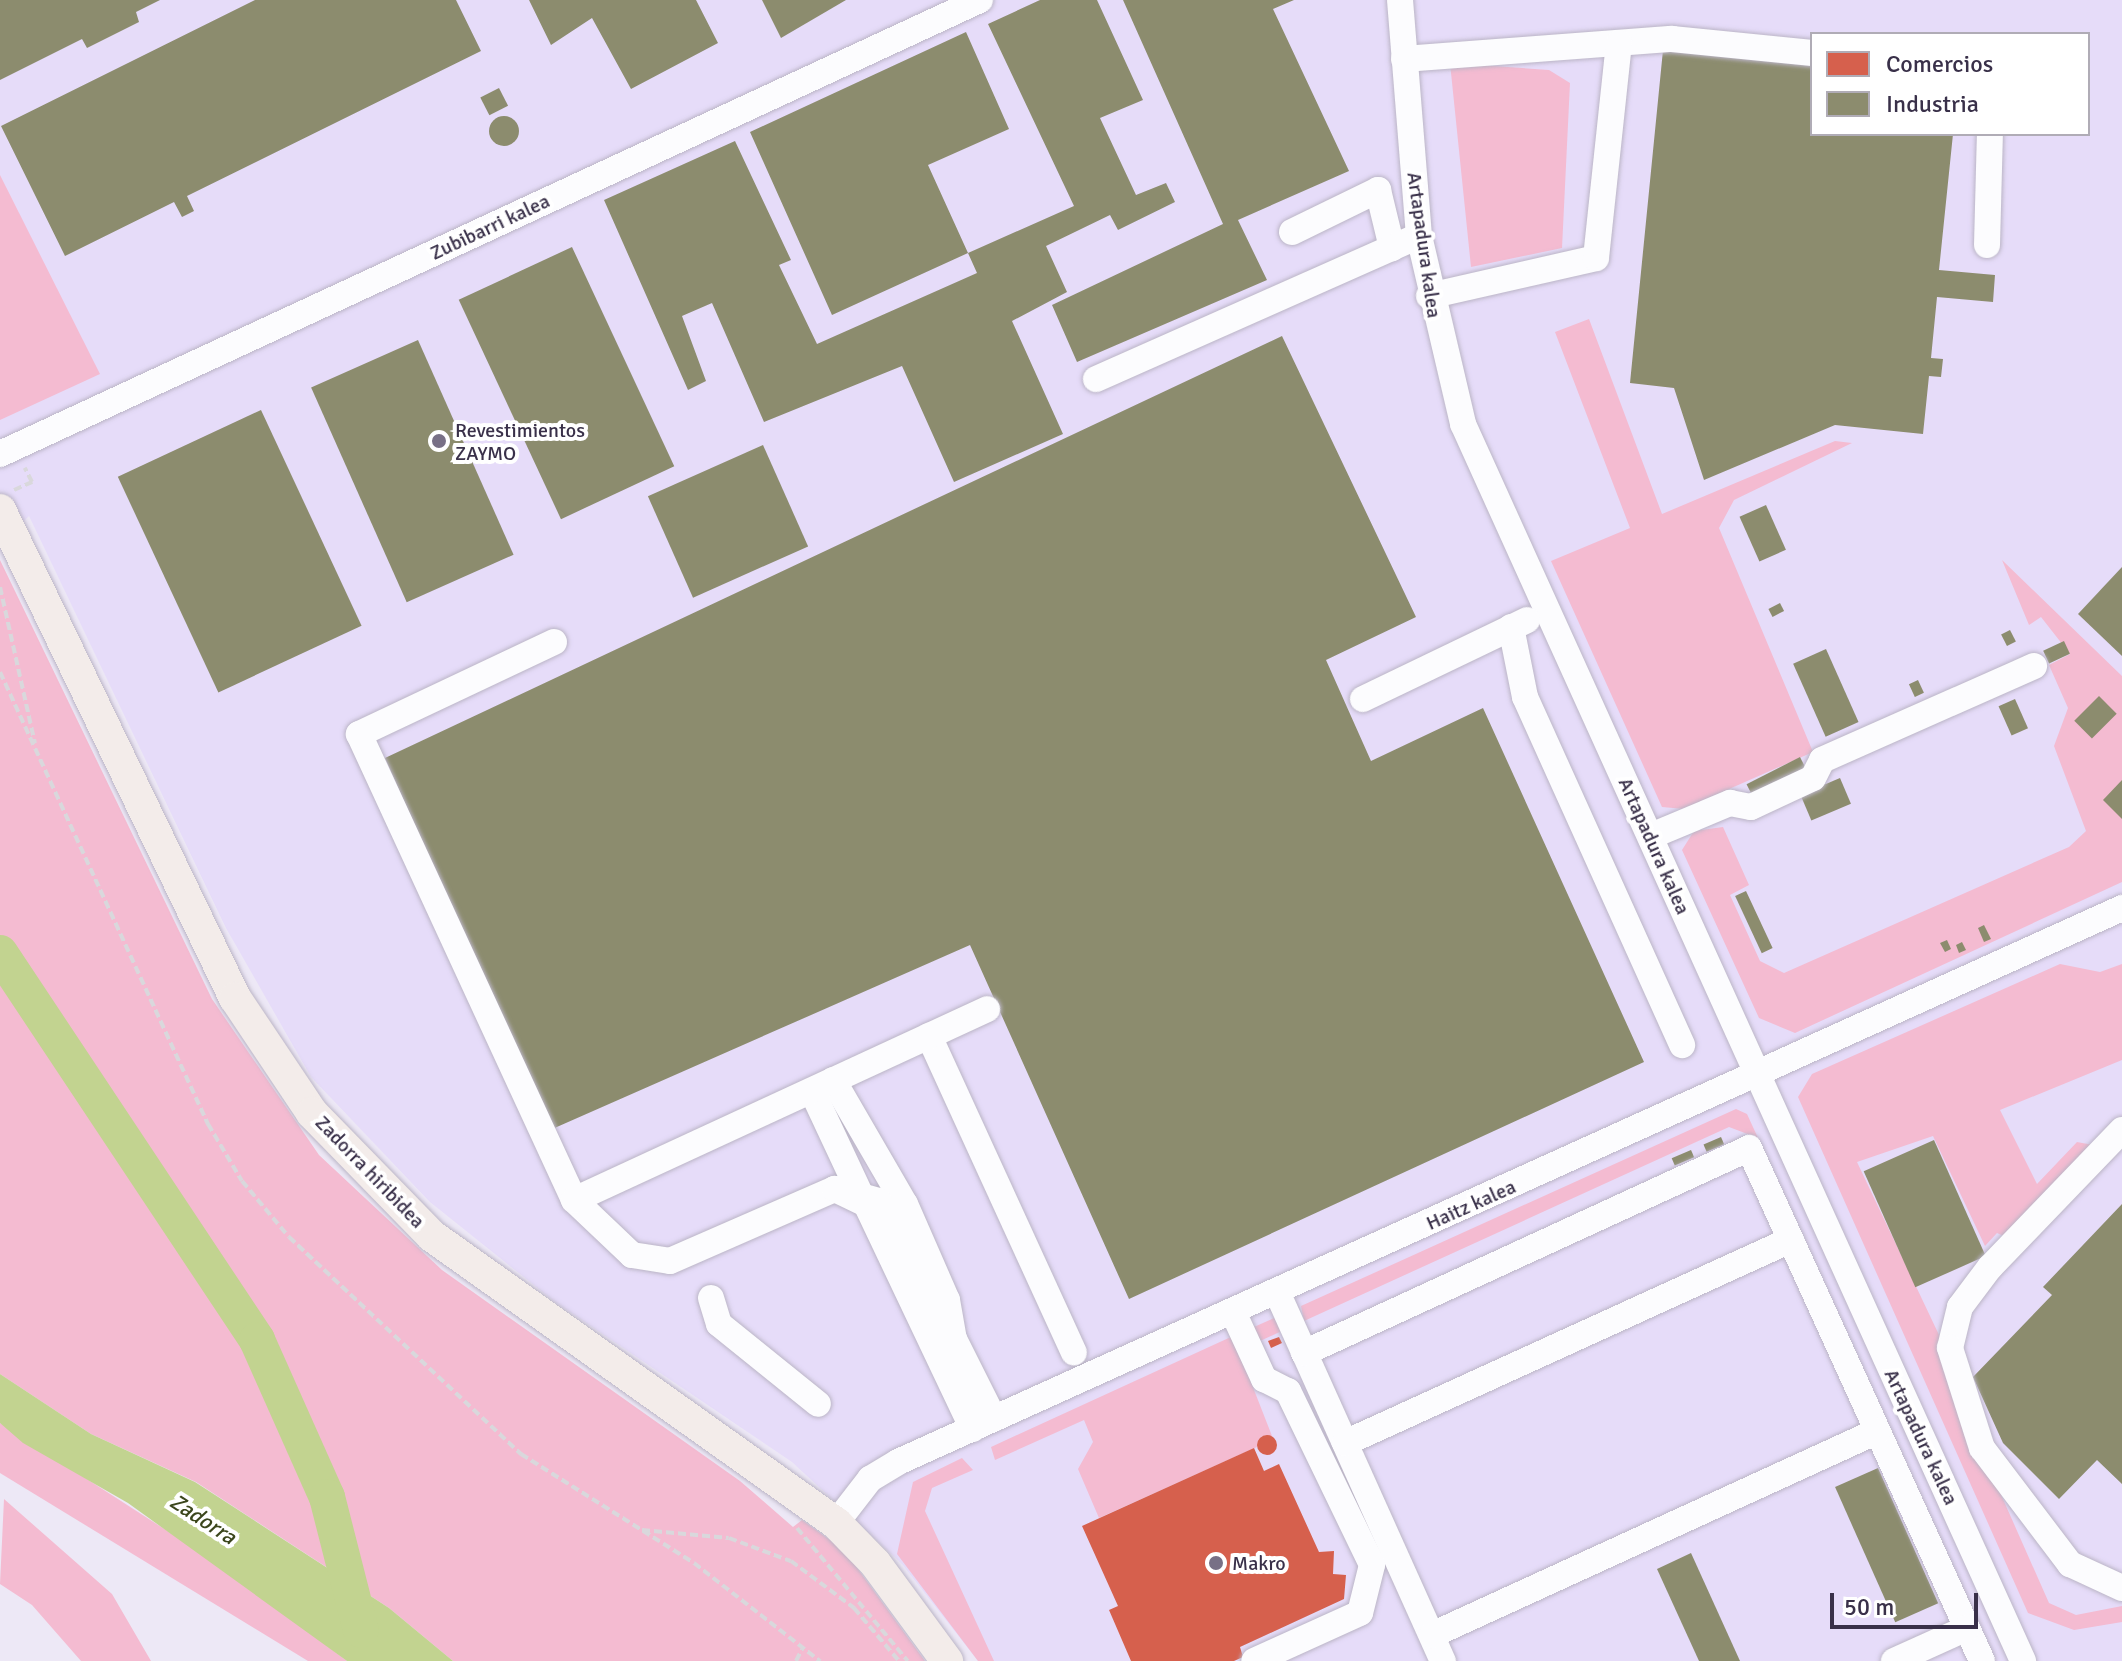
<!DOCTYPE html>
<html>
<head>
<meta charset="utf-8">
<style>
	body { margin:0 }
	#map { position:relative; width:2122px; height:1661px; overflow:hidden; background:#ede8f6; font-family:Signika,sans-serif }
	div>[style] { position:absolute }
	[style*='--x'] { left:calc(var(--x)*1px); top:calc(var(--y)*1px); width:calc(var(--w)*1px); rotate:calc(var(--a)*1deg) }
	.built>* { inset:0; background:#e6dcf9 }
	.green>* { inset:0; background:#f4bbd1 }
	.water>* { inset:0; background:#c2d390 }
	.shops>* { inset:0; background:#d6604d }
	.round { border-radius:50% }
	.industry>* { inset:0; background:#8c8c6e; transform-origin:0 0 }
	.river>* { height:36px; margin:-18px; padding:0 18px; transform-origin:18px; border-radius:18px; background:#c2d390 }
	.path>* { height:4px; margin-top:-2px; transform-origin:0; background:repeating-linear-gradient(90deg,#d9d8dc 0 8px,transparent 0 12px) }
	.roads { filter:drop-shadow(0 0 2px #bbb5c6) drop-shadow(0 0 2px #bbb5c6) }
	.minor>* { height:26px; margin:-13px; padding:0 13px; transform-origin:13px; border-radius:13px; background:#fcfcfe }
	.major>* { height:32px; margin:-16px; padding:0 16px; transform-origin:16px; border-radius:16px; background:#f3ecea }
	.dots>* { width:22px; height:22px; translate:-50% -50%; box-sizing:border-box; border:4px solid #fff; border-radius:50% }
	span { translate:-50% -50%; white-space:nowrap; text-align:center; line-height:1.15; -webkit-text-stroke:8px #fff; paint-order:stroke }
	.street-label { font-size:20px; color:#393049 }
	.poi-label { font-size:20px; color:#393049 }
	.left { translate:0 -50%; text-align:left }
	.water-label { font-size:22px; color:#3b461c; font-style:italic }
	.legend { position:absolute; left:1810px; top:32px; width:280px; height:104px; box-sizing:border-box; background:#fff; border:2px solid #b0acb6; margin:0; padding:10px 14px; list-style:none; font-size:24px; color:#393049 }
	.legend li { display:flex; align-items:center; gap:16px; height:40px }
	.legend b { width:40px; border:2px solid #b0acb6 }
	.scale { position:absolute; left:1830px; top:1593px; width:148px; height:36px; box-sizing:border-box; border:4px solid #393049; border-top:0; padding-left:10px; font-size:24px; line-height:28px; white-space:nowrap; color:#393049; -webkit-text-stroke:6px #fff; paint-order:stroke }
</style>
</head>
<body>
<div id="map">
	<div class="built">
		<i style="clip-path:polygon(evenodd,0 0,2122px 0,2122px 1661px,978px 1661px,902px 1564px,792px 1462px,555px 1302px,430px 1202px,311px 1077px,226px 928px,29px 516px,0 545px,0 0,1812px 34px,2088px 34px,2088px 134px,1812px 134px,1812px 34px)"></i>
	</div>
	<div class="green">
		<i style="clip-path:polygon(1450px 63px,1549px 70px,1570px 83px,1562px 248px,1471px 267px)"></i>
		<i style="clip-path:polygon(0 175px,100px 374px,0 420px)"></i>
		<i style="clip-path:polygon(1589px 319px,1662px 514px,1835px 441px,1852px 443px,1734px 500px,1719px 528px,1813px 752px,1684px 809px,1662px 807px,1551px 561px,1630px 528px,1555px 332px)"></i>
		<i style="clip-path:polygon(0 560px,212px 999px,319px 1155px,442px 1270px,740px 1481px,793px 1527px,802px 1520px,844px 1550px,925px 1661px,453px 1661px,389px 1608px,196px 1482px,91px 1434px,0 1374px)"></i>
		<i style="clip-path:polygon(2002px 560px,2122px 676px,2122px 882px,1795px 1033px,1759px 1018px,1682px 850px,1694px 831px,1723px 827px,1749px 885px,1730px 895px,1760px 961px,1784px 973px,2069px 847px,2086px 831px,2054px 746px,2068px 708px,2049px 665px,2070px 654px,2041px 617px,2029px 625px)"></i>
		<i style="clip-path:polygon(2060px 964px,2100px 972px,2122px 964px,2122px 1060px,2000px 1110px,2037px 1184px,2077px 1142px,2093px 1145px,2006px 1237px,1997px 1233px,1985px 1246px,1933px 1136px,1857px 1162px,1940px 1337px,1952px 1384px,2049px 1603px,2076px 1615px,2122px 1606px,2122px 1622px,2074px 1630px,2028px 1613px,1798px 1097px,1812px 1074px)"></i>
		<i style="clip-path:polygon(1736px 1109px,1747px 1114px,1758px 1138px,1729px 1127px,1304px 1321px,1301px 1306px)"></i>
		<i style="clip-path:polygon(1274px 1318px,1284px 1330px,1260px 1341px,1254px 1327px)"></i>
		<i style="clip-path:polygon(1233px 1336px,1272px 1436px,1262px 1436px,1257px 1447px,1099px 1518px,1078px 1469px,1093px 1442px,1084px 1420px,995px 1460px,991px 1447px)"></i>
		<i style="clip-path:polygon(0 1423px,228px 1570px,347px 1661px,308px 1661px,0 1473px)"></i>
		<i style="clip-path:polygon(962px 1458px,973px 1470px,932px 1488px,925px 1511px,994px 1661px,978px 1661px,897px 1554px,913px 1482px)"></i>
		<i style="clip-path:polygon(4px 1499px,112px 1594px,151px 1661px,81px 1661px,32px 1605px,0 1584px)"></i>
	</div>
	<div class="water">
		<i style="clip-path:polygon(0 1374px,91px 1434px,195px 1482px,389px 1608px,453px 1661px,347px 1661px,128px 1503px,23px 1443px,0 1423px)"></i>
	</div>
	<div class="shops">
		<i style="clip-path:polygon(1279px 1337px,1282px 1343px,1271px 1348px,1268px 1341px)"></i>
		<i class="round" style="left:1257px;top:1435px;width:20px;height:20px"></i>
		<i style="clip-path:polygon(1254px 1448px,1264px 1471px,1279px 1464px,1319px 1552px,1334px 1551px,1333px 1574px,1346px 1575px,1344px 1599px,1240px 1647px,1243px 1657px,1234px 1661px,1131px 1661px,1109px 1610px,1118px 1606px,1082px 1526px)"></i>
	</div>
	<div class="industry">
		<i style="clip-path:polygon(0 0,160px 0,136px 12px,139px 22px,87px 48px,82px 39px,0 80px)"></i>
		<i style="clip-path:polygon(255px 0,456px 0,481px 51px,187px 196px,194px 211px,182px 217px,174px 202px,65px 256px,1px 126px)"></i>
		<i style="clip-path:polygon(529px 0,696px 0,718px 43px,631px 89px,592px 18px,551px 45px)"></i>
		<i style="clip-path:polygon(762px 0,846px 0,781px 38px)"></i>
		<i style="clip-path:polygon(1040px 0,1097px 0,1143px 100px,1100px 118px,1136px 195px,1166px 183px,1175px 202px,1118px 230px,1110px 215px,1046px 246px,1067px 292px,1012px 321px,1063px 434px,954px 482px,902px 366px,764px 422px,712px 303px,682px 316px,706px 381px,688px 390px,604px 200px,735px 141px,791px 260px,779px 265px,817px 344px,977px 273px,968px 253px,1074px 206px,988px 24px)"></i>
		<i style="clip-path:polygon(1123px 0,1294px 0,1273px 9px,1349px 171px,1238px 220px,1267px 280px,1077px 362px,1052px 305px,1223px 224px)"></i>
		<i style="clip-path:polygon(966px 32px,1009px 129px,928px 165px,968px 253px,832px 315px,750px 132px)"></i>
		<i style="clip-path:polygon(1663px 50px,1812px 65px,1812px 134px,1953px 134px,1939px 270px,1995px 275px,1993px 302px,1937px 297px,1931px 358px,1943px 359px,1941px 377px,1929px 376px,1923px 434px,1835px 425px,1704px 480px,1674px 388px,1630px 383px)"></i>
		<i style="left:499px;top:88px;width:20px;height:21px;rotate:63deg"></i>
		<i class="round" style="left:489px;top:116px;width:30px;height:30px"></i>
		<i style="left:572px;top:247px;width:242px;height:125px;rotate:65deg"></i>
		<i style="clip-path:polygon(1282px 336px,1416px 617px,1326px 660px,1371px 761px,1483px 708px,1644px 1062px,1129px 1299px,970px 945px,550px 1130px,385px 758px)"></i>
		<i style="left:418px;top:340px;width:235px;height:117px;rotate:66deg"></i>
		<i style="left:261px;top:410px;width:238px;height:158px;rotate:65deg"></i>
		<i style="left:763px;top:445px;width:111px;height:126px;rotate:66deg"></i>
		<i style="left:1766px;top:505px;width:49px;height:29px;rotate:66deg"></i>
		<i style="clip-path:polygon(2122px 567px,2122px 656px,2078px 614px)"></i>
		<i style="left:1780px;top:603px;width:9px;height:13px;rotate:63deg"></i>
		<i style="left:2010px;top:630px;width:13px;height:10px;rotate:63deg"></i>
		<i style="left:2064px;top:641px;width:14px;height:23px;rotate:65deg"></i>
		<i style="left:1826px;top:649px;width:80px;height:36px;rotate:66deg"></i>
		<i style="left:1918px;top:680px;width:14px;height:10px;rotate:65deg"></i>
		<i style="left:2099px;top:696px;width:25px;height:35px;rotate:45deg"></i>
		<i style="left:2015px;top:699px;width:32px;height:18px;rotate:66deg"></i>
		<i style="left:1800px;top:757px;width:16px;height:60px;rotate:63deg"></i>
		<i style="left:1840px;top:778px;width:28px;height:43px;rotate:67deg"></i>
		<i style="clip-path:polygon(2122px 780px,2122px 819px,2103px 800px)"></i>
		<i style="left:1746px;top:891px;width:63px;height:12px;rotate:65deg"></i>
		<i style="clip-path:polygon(1984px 925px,1991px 939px,1984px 942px,1978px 928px)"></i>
		<i style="clip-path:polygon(1947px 940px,1951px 949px,1945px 952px,1940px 943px)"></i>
		<i style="clip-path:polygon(1962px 942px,1966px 950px,1959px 953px,1956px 945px)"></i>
		<i style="left:1721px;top:1137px;width:8px;height:19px;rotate:67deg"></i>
		<i style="left:1934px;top:1140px;width:127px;height:77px;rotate:66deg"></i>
		<i style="left:1691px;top:1150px;width:8px;height:21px;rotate:67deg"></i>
		<i style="clip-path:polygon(2122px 1204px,2122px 1484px,2097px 1460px,2059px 1499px,2003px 1443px,1973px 1377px,2052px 1295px,2043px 1287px)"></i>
		<i style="left:1878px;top:1468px;width:148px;height:47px;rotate:66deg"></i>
		<i style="clip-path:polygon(1691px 1553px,1740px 1661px,1699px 1661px,1657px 1569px)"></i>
	</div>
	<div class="river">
		<i style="--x:0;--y:953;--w:465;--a:56.4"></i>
		<i style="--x:257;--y:1340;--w:172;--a:66"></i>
		<i style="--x:327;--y:1497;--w:137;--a:75.7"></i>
	</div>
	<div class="path">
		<i style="--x:14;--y:490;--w:20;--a:-24"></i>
		<i style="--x:32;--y:482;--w:16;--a:-117"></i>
		<i style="--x:0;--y:587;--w:160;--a:77.4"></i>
		<i style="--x:0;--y:672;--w:498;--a:65.3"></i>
		<i style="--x:208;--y:1124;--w:66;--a:59.2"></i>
		<i style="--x:242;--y:1181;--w:73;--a:50"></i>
		<i style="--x:289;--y:1237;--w:318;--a:43.1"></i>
		<i style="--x:521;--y:1454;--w:204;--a:32.2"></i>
		<i style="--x:694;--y:1563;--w:160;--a:37.9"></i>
		<i style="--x:797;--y:1528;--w:173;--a:50.2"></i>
		<i style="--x:642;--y:1530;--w:87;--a:5.3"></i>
		<i style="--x:729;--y:1538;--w:66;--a:20.4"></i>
		<i style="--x:791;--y:1561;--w:79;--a:36.7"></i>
		<i style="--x:854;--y:1608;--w:70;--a:49.7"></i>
		<i style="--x:796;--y:1661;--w:13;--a:-63"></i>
	</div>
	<div class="roads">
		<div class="minor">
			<i style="--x:1400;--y:0;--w:237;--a:85.4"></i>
			<i style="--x:1419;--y:236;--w:193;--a:76.8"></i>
			<i style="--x:1463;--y:424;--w:1358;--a:65.64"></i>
			<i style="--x:1404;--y:59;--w:269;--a:-4.3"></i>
			<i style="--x:1672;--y:39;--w:141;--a:5.7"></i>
			<i style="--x:1292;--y:232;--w:96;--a:-26"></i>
			<i style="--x:1378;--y:190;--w:60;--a:76.4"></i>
			<i style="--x:1987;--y:245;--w:111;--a:-88.5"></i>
			<i style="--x:1429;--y:296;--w:171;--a:-12.8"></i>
			<i style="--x:1596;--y:258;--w:216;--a:-83.9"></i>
			<i style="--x:1096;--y:379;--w:353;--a:-23.9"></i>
			<i style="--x:0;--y:454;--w:1080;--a:-24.86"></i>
			<i style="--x:1511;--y:627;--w:71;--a:78.7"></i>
			<i style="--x:1525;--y:697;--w:382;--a:65.7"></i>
			<i style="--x:554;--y:642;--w:216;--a:154.7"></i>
			<i style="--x:359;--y:734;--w:513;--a:65.23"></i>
			<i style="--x:574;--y:1200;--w:80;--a:43.5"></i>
			<i style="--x:632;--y:1255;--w:38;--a:9"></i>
			<i style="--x:670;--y:1261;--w:180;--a:-23.6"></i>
			<i style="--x:1363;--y:699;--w:182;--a:-25.7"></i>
			<i style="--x:1651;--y:836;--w:86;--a:-22.7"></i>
			<i style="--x:1730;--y:803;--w:21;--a:11"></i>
			<i style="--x:1751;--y:807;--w:68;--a:-25.1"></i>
			<i style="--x:1813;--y:778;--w:20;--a:-63"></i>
			<i style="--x:1822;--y:760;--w:232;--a:-23.9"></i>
			<i style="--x:929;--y:1036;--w:348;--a:65.4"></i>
			<i style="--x:833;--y:1080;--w:143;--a:59.9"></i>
			<i style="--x:905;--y:1204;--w:105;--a:66.4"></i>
			<i style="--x:947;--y:1300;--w:40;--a:80"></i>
			<i style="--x:954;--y:1339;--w:89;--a:63.4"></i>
			<i style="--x:812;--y:1091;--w:120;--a:64.9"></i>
			<i style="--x:2122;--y:1130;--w:190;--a:133.9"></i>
			<i style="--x:1990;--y:1267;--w:50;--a:126.9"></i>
			<i style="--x:1960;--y:1307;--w:42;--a:103.7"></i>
			<i style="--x:1950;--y:1348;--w:105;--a:72.3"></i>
			<i style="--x:1982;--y:1448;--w:146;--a:52.8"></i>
			<i style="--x:2070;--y:1564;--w:57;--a:24.8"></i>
			<i style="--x:574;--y:1200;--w:455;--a:-24.8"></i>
			<i style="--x:1277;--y:1292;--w:405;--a:65.8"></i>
			<i style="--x:711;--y:1298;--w:27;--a:73"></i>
			<i style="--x:719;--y:1324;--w:127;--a:38.9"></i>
			<i style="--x:1233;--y:1312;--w:74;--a:65.2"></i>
			<i style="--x:1264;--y:1379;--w:27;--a:27"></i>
			<i style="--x:1288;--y:1391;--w:193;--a:64.2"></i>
			<i style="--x:1372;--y:1565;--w:49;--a:104"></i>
			<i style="--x:1360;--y:1613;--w:116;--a:155.6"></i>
			<i style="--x:954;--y:1339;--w:43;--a:-129.3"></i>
			<i style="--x:927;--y:1306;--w:115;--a:-114.6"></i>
			<i style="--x:879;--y:1201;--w:46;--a:-164.7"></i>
			<i style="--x:835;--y:1189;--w:34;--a:26"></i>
			<i style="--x:866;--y:1204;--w:249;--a:64.6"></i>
			<i style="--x:1304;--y:1353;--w:490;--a:-24.7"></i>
			<i style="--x:1749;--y:1148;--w:563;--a:65.57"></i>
			<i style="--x:1345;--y:1443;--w:490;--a:-24.5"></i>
			<i style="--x:836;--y:1523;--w:56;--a:-52.3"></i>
			<i style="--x:870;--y:1479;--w:33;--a:-31"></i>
			<i style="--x:898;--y:1462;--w:1344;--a:-24.35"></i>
			<i style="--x:1432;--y:1635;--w:490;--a:-24.6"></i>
			<i style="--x:1894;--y:1661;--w:80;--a:-24.3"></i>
		</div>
		<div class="major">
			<i style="--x:0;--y:510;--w:542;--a:64.29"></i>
			<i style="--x:235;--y:998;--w:138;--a:56.2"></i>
			<i style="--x:312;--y:1113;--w:172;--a:45.7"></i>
			<i style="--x:432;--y:1236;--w:496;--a:35.4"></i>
			<i style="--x:836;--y:1523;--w:56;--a:45.7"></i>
			<i style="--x:875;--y:1563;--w:122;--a:53.7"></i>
		</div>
	</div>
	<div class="dots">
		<i style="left:439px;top:441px;background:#787086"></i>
		<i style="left:1216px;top:1563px;background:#787086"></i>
	</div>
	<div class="street-label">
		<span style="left:490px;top:227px;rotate:-25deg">Zubibarri kalea</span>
		<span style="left:1424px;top:245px;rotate:82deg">Artapadura kalea</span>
		<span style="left:1654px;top:846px;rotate:66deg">Artapadura kalea</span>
		<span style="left:370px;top:1172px;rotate:46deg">Zadorra hiribidea</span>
		<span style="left:1471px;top:1205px;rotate:-24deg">Haitz kalea</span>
		<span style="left:1921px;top:1437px;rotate:65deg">Artapadura kalea</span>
	</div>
	<div class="poi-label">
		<span class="left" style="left:455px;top:442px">Revestimientos<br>ZAYMO</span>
		<span class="left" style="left:1232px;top:1563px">Makro</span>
	</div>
	<div class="water-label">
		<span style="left:203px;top:1519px;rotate:33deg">Zadorra</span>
	</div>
	<ul class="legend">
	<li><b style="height:22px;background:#d6604d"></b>Comercios</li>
	<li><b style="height:22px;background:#8c8c6e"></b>Industria</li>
	</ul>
	<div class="scale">50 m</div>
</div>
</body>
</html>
